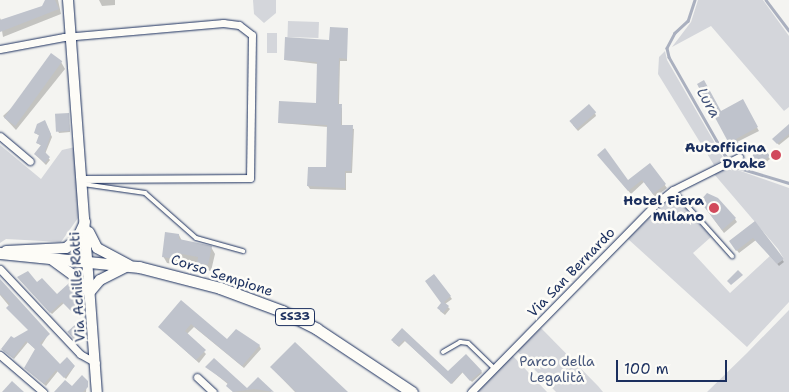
<!DOCTYPE html>
<html>
<head>
<meta charset="utf-8">
<style>
	body { margin:0 }
	#map { position:relative; width:789px; height:392px; overflow:hidden; background:#f4f4f1; font-family:"Shantell Sans",sans-serif }
	div>[style] { position:absolute }
	[style*='--x'] { left:calc(var(--x)*1px); top:calc(var(--y)*1px); width:calc(var(--w)*1px); rotate:calc(var(--a)*1deg) }
	.green>* { inset:0; background:#d4d6db; transform-origin:0 0 }
	.shadow>* { inset:0; background:#0003 }
	.stream>* { height:2.5px; margin:-1.25px; padding:0 1.25px; transform-origin:1.25px; border-radius:1.25px; background:#aab0bf }
	.building>* { inset:0; background:#bfc3cc; transform-origin:0 0 }
	.roads { filter:drop-shadow(0 0 1px #1b2f5e) drop-shadow(0 0 1px #1b2f5e) }
	.lane>* { height:4px; margin:-2px; padding:0 2px; transform-origin:2px; border-radius:2px; background:#fdfcf7 }
	.street>* { height:7px; margin:-3.5px; padding:0 3.5px; transform-origin:3.5px; border-radius:3.5px; background:#fdfcf7 }
	.secondary>* { height:10px; margin:-5px; padding:0 5px; transform-origin:5px; border-radius:5px; background:#fdfcf7 }
	.primary>* { height:11px; margin:-5.5px; padding:0 5.5px; transform-origin:5.5px; border-radius:5.5px; background:#fdfcf7 }
	.dots>* { width:14px; height:14px; translate:-50% -50%; box-sizing:border-box; border:2px solid #fdfcf7; border-radius:50% }
	span { translate:-50% -50%; white-space:nowrap; text-align:center; line-height:1.15; -webkit-text-stroke:5px #fdfcf7; paint-order:stroke }
	.shield-label span { padding:1px 4px; background:#fdfcf7; border:1px solid; border-radius:4px; -webkit-text-stroke-width:0 }
	.shield-label { font-size:12px; color:#1b2f5e; font-weight:700 }
	.poi-label { font-size:14px; color:#1b2f5e; font-weight:700 }
	.right { translate:-100% -50%; text-align:right }
	.street-label { font-size:14px; color:#1b2f5e }
	.park-label { font-size:14px; color:#49597d }
	.water-label { font-size:15px; color:#46567b; font-style:italic }
	.scale { position:absolute; left:616px; top:360px; width:111px; height:22px; box-sizing:border-box; border:2px solid #1b2f5e; border-top:0; padding-left:6px; font-size:15px; line-height:18px; white-space:nowrap; color:#1b2f5e; -webkit-text-stroke:4px #fdfcf7; paint-order:stroke }
</style>
</head>
<body>
<div id="map">
	<div class="green">
		<i style="clip-path:polygon(253px 0,276px 0,276px 13px,264px 23px,254px 14px)"></i>
		<i style="clip-path:polygon(698px 0,763px 0,789px 36px,789px 107px,784px 111px,711px 26px,672px 47px,691px 22px)"></i>
		<i style="left:288px;top:21px;width:31px;height:16px;rotate:2deg"></i>
		<i style="left:267px;top:33px;width:10px;height:20px"></i>
		<i style="clip-path:polygon(665px 51px,667px 60px,724px 159px,714px 165px,658px 74px,659px 57px)"></i>
		<i style="clip-path:polygon(0 145px,41px 179px,62px 150px,75px 147px,78px 218px,61px 242px,6px 239px,0 243px)"></i>
		<i style="clip-path:polygon(729px 167px,789px 188px,789px 302px,747px 347px,628px 239px,673px 194px,711px 237px,693px 253px,730px 293px,771px 255px,777px 264px,784px 259px,778px 249px,714px 174px)"></i>
		<i style="clip-path:polygon(789px 310px,789px 392px,707px 392px,747px 353px)"></i>
		<i style="clip-path:polygon(541px 328px,598px 386px,603px 392px,556px 392px,517px 351px)"></i>
		<i style="clip-path:polygon(512px 355px,547px 392px,476px 392px)"></i>
	</div>
	<div class="shadow">
		<i style="clip-path:polygon(46px 0,58px 0,61px 14px,3px 37px,0 18px,2px 21px,43px 7px)"></i>
		<i style="clip-path:polygon(99px 0,115px 0,115px 5px,102px 6px)"></i>
		<i style="clip-path:polygon(347px 29px,347px 61px,340px 61px,339px 105px,342px 108px,342px 126px,354px 129px,352px 173px,346px 173px,346px 190px,310px 189px,308px 186px,327px 168px,328px 127px,280px 123px,317px 104px,318px 64px,285px 60px,330px 41px)"></i>
		<i style="clip-path:polygon(61px 62px,65px 69px,16px 130px,3px 116px)"></i>
		<i style="clip-path:polygon(698px 85px,721px 112px,742px 101px,759px 131px,737px 142px,741px 151px,736px 154px)"></i>
		<i style="clip-path:polygon(595px 113px,596px 116px,578px 131px,573px 125px)"></i>
		<i style="clip-path:polygon(69px 117px,70px 132px,59px 133px,58px 131px)"></i>
		<i style="clip-path:polygon(45px 122px,52px 137px,45px 154px,50px 160px,46px 165px,36px 155px,42px 146px,37px 143px,40px 136px,35px 133px)"></i>
		<i style="clip-path:polygon(789px 126px,789px 137px,779px 145px,775px 141px)"></i>
		<i style="clip-path:polygon(762px 149px,770px 159px,760px 167px,753px 159px)"></i>
		<i style="clip-path:polygon(601px 158px,628px 182px,650px 165px,667px 188px,655px 197px,644px 182px,631px 194px)"></i>
		<i style="clip-path:polygon(703px 205px,735px 219px,737px 222px,724px 233px)"></i>
		<i style="clip-path:polygon(755px 223px,784px 262px,779px 266px,756px 240px,739px 253px,732px 244px)"></i>
		<i style="clip-path:polygon(179px 235px,182px 241px,211px 247px,215px 254px,211px 271px,202px 269px,198px 263px,180px 259px,179px 265px,167px 263px,163px 256px)"></i>
		<i style="clip-path:polygon(434px 275px,452px 299px,445px 304px,450px 309px,445px 315px,440px 311px,442px 304px)"></i>
		<i style="clip-path:polygon(0 280px,48px 335px,41px 346px,60px 365px,67px 359px,74px 367px,66px 379px,58px 371px,46px 386px,27px 370px,36px 350px,28px 342px,14px 359px,4px 351px,3px 349px,29px 330px,0 295px)"></i>
		<i style="clip-path:polygon(20px 280px,37px 284px,57px 296px,69px 285px,84px 308px,75px 315px,64px 303px,52px 314px)"></i>
		<i style="clip-path:polygon(181px 302px,227px 341px,259px 345px,261px 349px,244px 368px,194px 327px,187px 334px,206px 354px,199px 363px,159px 327px)"></i>
		<i style="clip-path:polygon(402px 330px,448px 372px,481px 371px,482px 373px,472px 382px,463px 372px,452px 384px,405px 341px,399px 347px,393px 342px)"></i>
		<i style="clip-path:polygon(84px 333px,77px 342px,70px 334px)"></i>
		<i style="clip-path:polygon(207px 367px,247px 390px,258px 378px,272px 392px,233px 392px,229px 385px)"></i>
		<i style="clip-path:polygon(272px 368px,346px 392px,295px 392px)"></i>
		<i style="clip-path:polygon(87px 382px,86px 392px,56px 392px,72px 388px)"></i>
	</div>
	<div class="stream">
		<i style="--x:695;--y:0;--w:22;--a:108"></i>
		<i style="--x:688;--y:21;--w:18;--a:137"></i>
		<i style="--x:675;--y:33;--w:17;--a:118"></i>
		<i style="--x:667;--y:48;--w:9;--a:77"></i>
		<i style="--x:669;--y:57;--w:113;--a:60.3"></i>
		<i style="--x:725;--y:155;--w:16;--a:47"></i>
		<i style="--x:736;--y:167;--w:55;--a:16.8"></i>
		<i style="--x:766;--y:0;--w:38;--a:53"></i>
	</div>
	<div class="building">
		<i style="clip-path:polygon(45px 0,55px 0,59px 9px,0 32px,0 20px,42px 6px)"></i>
		<i style="clip-path:polygon(330px 27px,348px 28px,347px 59px,339px 58px,338px 104px,342px 104px,341px 125px,353px 125px,351px 171px,345px 171px,345px 188px,307px 186px,308px 167px,326px 167px,327px 125px,278px 123px,279px 101px,316px 103px,317px 62px,284px 60px,285px 37px,329px 40px)"></i>
		<i style="left:51px;top:53px;width:14px;height:80px;rotate:36deg"></i>
		<i style="clip-path:polygon(704px 80px,721px 111px,743px 99px,758px 127px,736px 139px,741px 147px,733px 151px,697px 84px)"></i>
		<i style="left:589px;top:104px;width:11px;height:26px;rotate:49deg"></i>
		<i style="left:69px;top:113px;width:18px;height:14px;rotate:87deg"></i>
		<i style="clip-path:polygon(45px 120px,51px 134px,45px 152px,50px 157px,45px 163px,34px 154px,41px 145px,36px 143px,39px 135px,34px 133px,37px 124px)"></i>
		<i style="clip-path:polygon(789px 124px,789px 134px,777px 144px,772px 139px)"></i>
		<i style="left:763px;top:147px;width:11px;height:16px;rotate:52deg"></i>
		<i style="clip-path:polygon(605px 148px,628px 180px,650px 163px,666px 184px,653px 194px,642px 180px,628px 191px,597px 155px)"></i>
		<i style="clip-path:polygon(707px 193px,718px 198px,736px 218px,722px 230px,700px 201px)"></i>
		<i style="clip-path:polygon(755px 221px,784px 259px,777px 264px,753px 238px,736px 251px,729px 241px)"></i>
		<i style="clip-path:polygon(165px 232px,179px 234px,179px 239px,212px 246px,208px 265px,197px 263px,198px 257px,177px 253px,176px 259px,162px 257px)"></i>
		<i style="clip-path:polygon(738px 270px,743px 275px,731px 285px,727px 281px)"></i>
		<i style="clip-path:polygon(28px 271px,37px 282px,42px 278px,57px 294px,69px 283px,84px 305px,74px 314px,62px 302px,50px 313px,17px 277px)"></i>
		<i style="clip-path:polygon(434px 274px,451px 296px,444px 302px,449px 306px,443px 313px,437px 308px,441px 303px,425px 281px)"></i>
		<i style="clip-path:polygon(0 279px,50px 334px,40px 343px,60px 364px,67px 357px,75px 366px,64px 378px,56px 370px,44px 384px,24px 368px,35px 349px,26px 341px,13px 358px,1px 349px,11px 336px,14px 338px,28px 330px,6px 308px,10px 304px,0 294px)"></i>
		<i style="clip-path:polygon(181px 300px,227px 339px,236px 329px,260px 345px,242px 366px,191px 324px,185px 331px,206px 350px,196px 360px,158px 327px)"></i>
		<i style="left:77px;top:323px;width:12px;height:13px;rotate:48deg"></i>
		<i style="clip-path:polygon(402px 328px,448px 371px,466px 354px,482px 371px,470px 381px,462px 372px,451px 384px,404px 340px,398px 346px,391px 340px)"></i>
		<i style="clip-path:polygon(295px 342px,348px 392px,296px 392px,270px 367px)"></i>
		<i style="clip-path:polygon(214px 358px,247px 388px,258px 377px,274px 392px,254px 389px,233px 392px,226px 386px,228px 383px,205px 367px)"></i>
		<i style="clip-path:polygon(82px 375px,88px 381px,88px 387px,83px 392px,54px 392px,65px 380px,72px 386px)"></i>
		<i style="clip-path:polygon(12px 381px,24px 392px,2px 392px)"></i>
	</div>
	<div class="roads">
		<div class="lane">
			<i style="--x:83;--y:184;--w:63;--a:8.3"></i>
			<i style="--x:145;--y:193;--w:68;--a:41.4"></i>
			<i style="--x:196;--y:238;--w:49;--a:15.5"></i>
			<i style="--x:673;--y:190;--w:89;--a:48.2"></i>
			<i style="--x:443;--y:352;--w:20;--a:-30"></i>
			<i style="--x:460;--y:342;--w:8;--a:7"></i>
			<i style="--x:468;--y:343;--w:36;--a:44"></i>
		</div>
		<div class="street">
			<i style="--x:0;--y:49;--w:65;--a:-10.6"></i>
			<i style="--x:64;--y:37;--w:160;--a:-5"></i>
			<i style="--x:223;--y:23;--w:16;--a:7"></i>
			<i style="--x:239;--y:25;--w:16;--a:38"></i>
			<i style="--x:252;--y:35;--w:143;--a:90.8"></i>
			<i style="--x:250;--y:178;--w:167;--a:179.7"></i>
			<i style="--x:0;--y:136;--w:39;--a:40"></i>
			<i style="--x:0;--y:269;--w:117;--a:46.7"></i>
			<i style="--x:80;--y:354;--w:18;--a:29"></i>
			<i style="--x:0;--y:355;--w:57;--a:40.7"></i>
			<i style="--x:197;--y:377;--w:22;--a:43"></i>
			<i style="--x:471;--y:392;--w:267;--a:-45.5"></i>
			<i style="--x:658;--y:202;--w:19;--a:-39"></i>
			<i style="--x:673;--y:190;--w:74;--a:-26.6"></i>
		</div>
		<div class="secondary">
			<i style="--x:68;--y:0;--w:393;--a:85.8"></i>
			<i style="--x:89;--y:232;--w:18;--a:63"></i>
			<i style="--x:97;--y:248;--w:36;--a:28"></i>
			<i style="--x:6;--y:251;--w:60;--a:-2.9"></i>
			<i style="--x:66;--y:248;--w:14;--a:-39"></i>
			<i style="--x:77;--y:239;--w:19;--a:-65"></i>
			<i style="--x:51;--y:259;--w:27;--a:36"></i>
			<i style="--x:73;--y:275;--w:23;--a:47"></i>
			<i style="--x:89;--y:293;--w:17;--a:-50"></i>
			<i style="--x:100;--y:280;--w:31;--a:-27"></i>
		</div>
		<div class="primary">
			<i style="--x:0;--y:253;--w:140;--a:5.8"></i>
			<i style="--x:139;--y:267;--w:84;--a:14.5"></i>
			<i style="--x:220;--y:288;--w:66;--a:20.4"></i>
			<i style="--x:282;--y:311;--w:39;--a:27"></i>
			<i style="--x:317;--y:329;--w:114;--a:33.6"></i>
		</div>
	</div>
	<div class="dots">
		<i style="left:776px;top:155px;background:#d1495b"></i>
		<i style="left:714px;top:208px;background:#d1495b"></i>
	</div>
	<div class="shield-label">
		<span style="left:295px;top:317px">SS33</span>
	</div>
	<div class="poi-label">
		<span class="right" style="left:766px;top:155px">Autofficina<br>Drake</span>
		<span class="right" style="left:704px;top:208px">Hotel Fiera<br>Milano</span>
	</div>
	<div class="street-label">
		<span style="left:571px;top:272px;rotate:-46deg">Via San Bernardo</span>
		<span style="left:222px;top:275px;rotate:18deg">Corso Sempione</span>
		<span style="left:77px;top:287px;rotate:-93deg">Via Achille Ratti</span>
	</div>
	<div class="park-label">
		<span style="left:557px;top:369px">Parco della<br>Legalità</span>
	</div>
	<div class="water-label">
		<span style="left:708px;top:103px;rotate:60deg">Lura</span>
	</div>
	<div class="scale">100 m</div>
</div>
</body>
</html>
